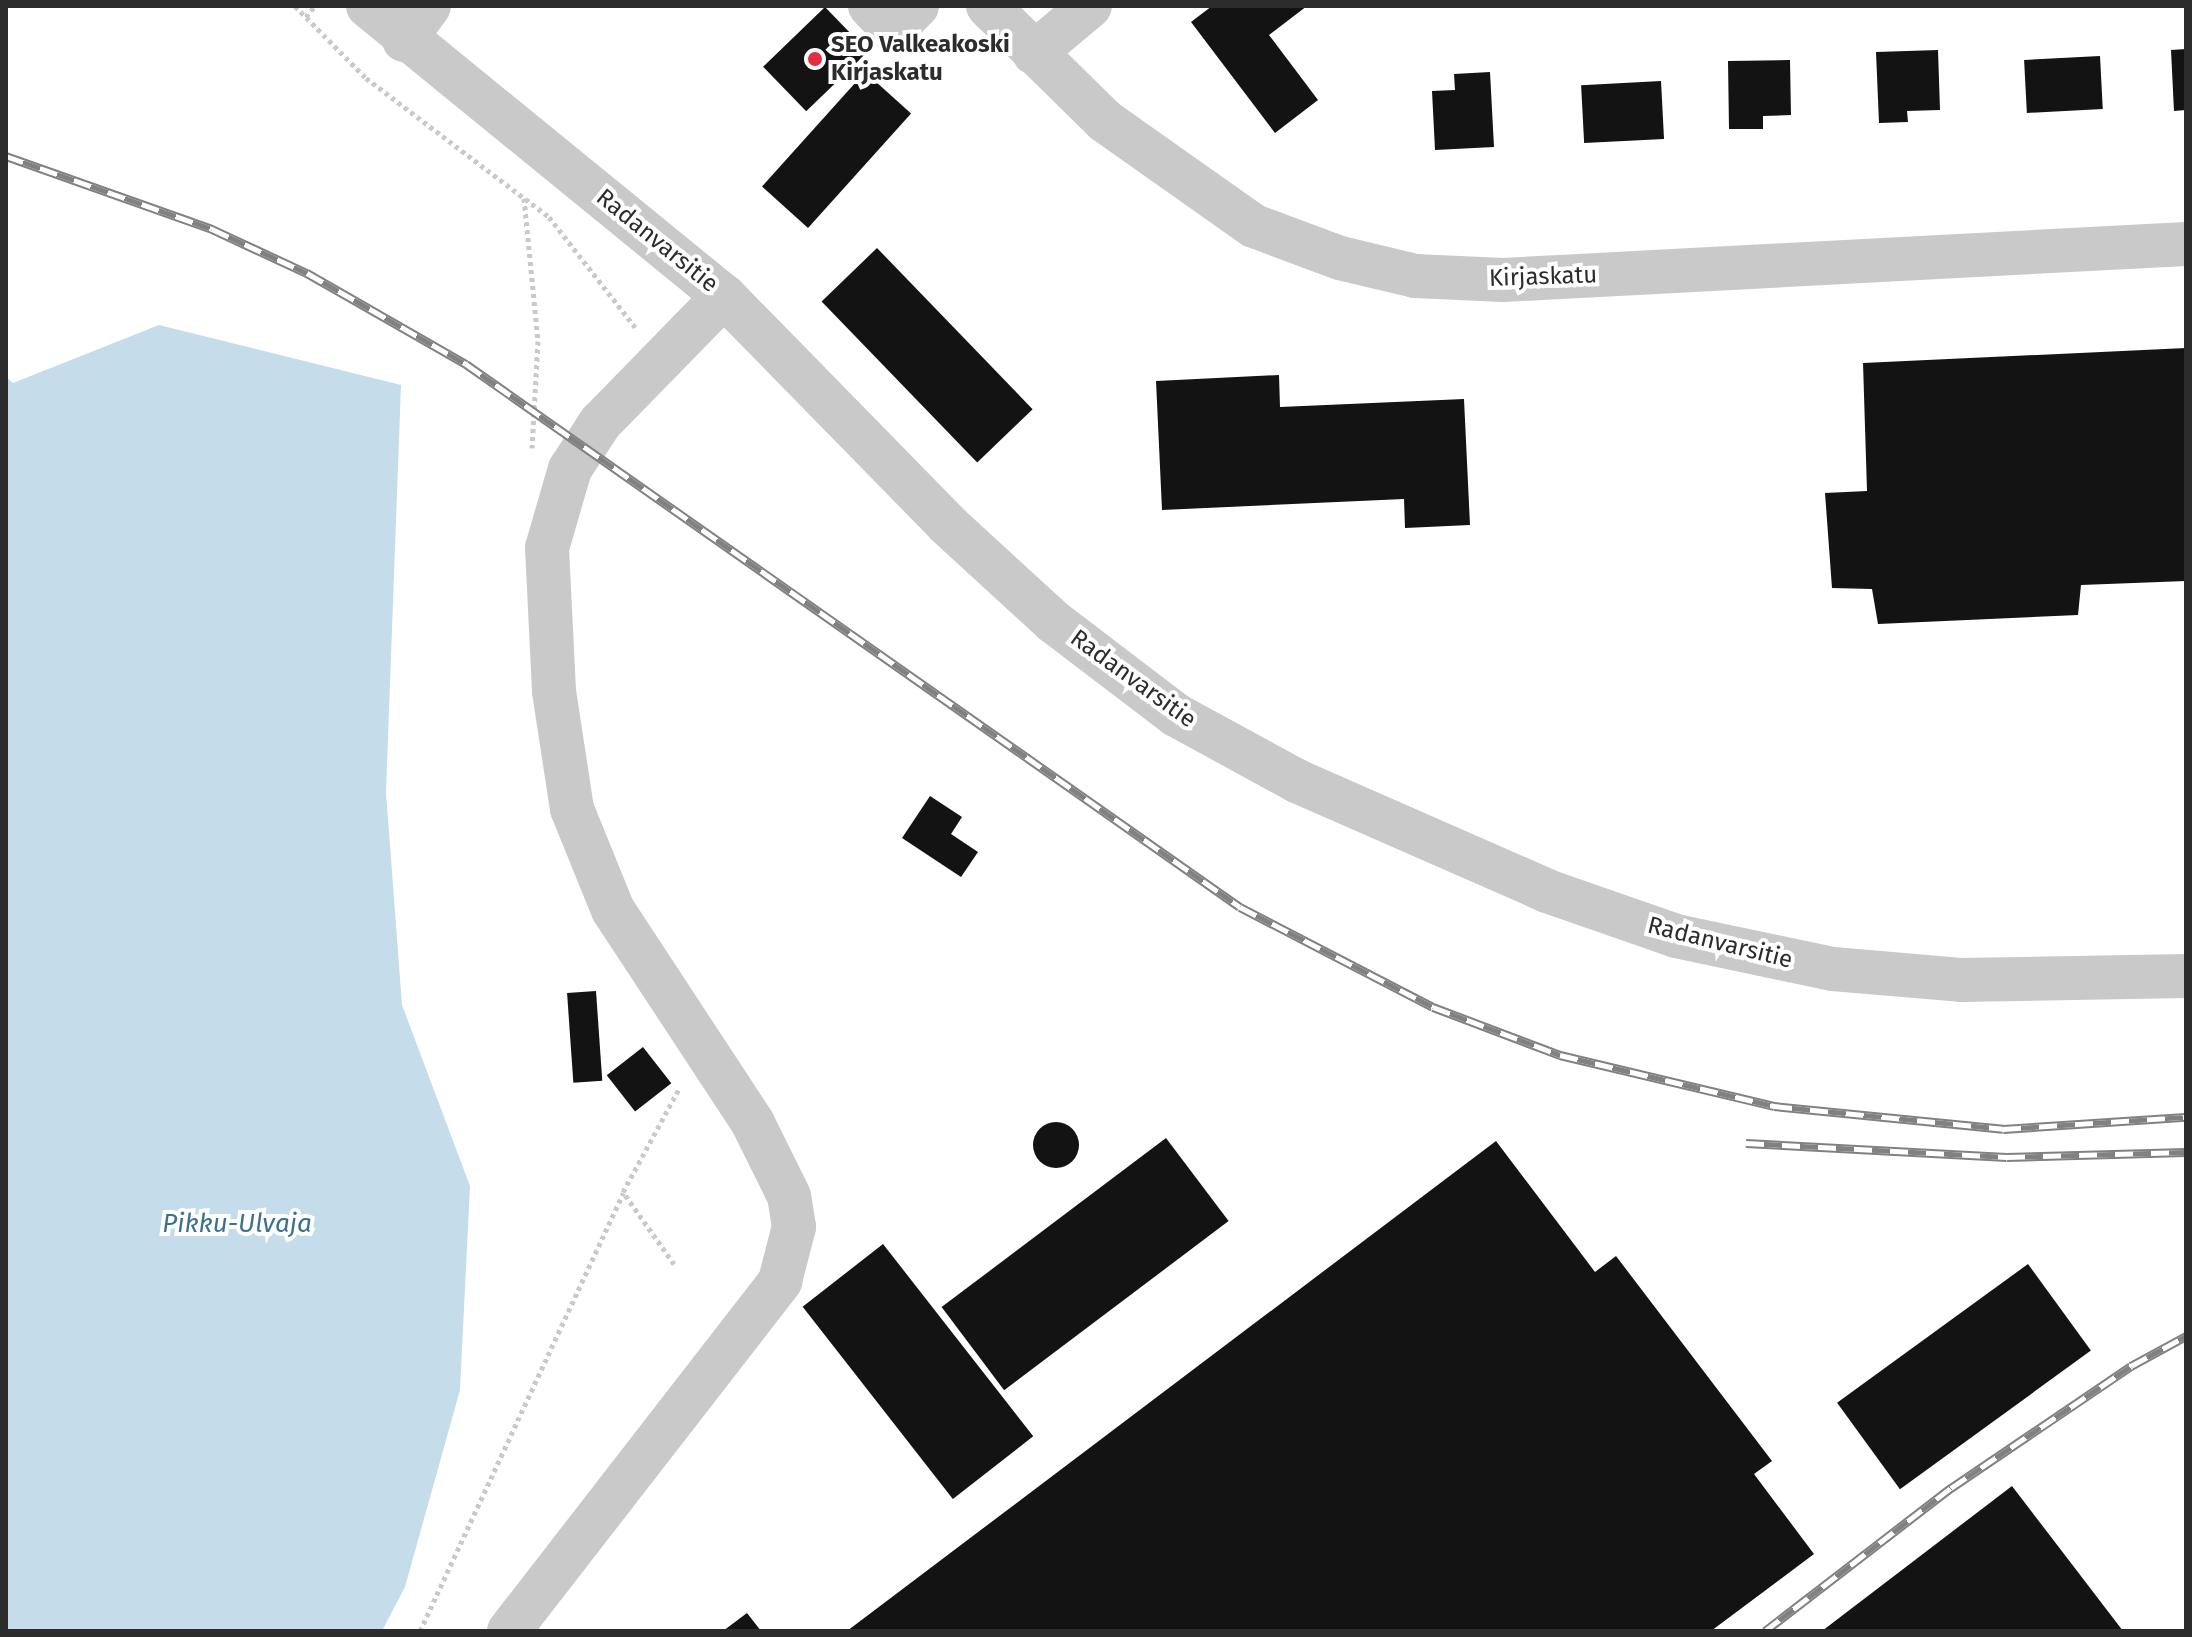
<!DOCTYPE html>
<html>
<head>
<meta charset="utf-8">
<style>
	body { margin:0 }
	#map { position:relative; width:2192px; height:1637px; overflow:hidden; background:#fff; font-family:"Fira Sans",sans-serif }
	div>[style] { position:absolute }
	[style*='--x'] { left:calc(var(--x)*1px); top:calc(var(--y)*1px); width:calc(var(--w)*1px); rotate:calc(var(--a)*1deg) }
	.water>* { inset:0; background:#c5ddea }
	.building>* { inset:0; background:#131313; transform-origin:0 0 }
	.round { border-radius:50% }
	.path>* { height:5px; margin-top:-2.5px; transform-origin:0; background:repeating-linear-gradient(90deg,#c9c9c9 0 4px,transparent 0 8px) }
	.minor>* { height:44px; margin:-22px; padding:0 22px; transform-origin:22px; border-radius:22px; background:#c9c9c9 }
	.rail>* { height:9px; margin-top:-4.5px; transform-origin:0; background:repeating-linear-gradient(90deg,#fff 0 18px,#818181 0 36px); box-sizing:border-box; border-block:2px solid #818181 }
	.dots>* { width:22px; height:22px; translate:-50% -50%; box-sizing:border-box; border:4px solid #fff; border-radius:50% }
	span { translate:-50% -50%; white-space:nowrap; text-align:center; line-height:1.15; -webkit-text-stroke:8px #fff; paint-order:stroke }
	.poi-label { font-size:24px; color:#2c2c2c; font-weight:700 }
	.left { translate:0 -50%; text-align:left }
	.street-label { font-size:24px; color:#2c2c2c }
	.water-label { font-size:26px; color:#3c718d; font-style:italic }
	.frame { position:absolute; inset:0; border:8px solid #2c2c2c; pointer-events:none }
</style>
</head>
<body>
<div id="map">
	<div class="water">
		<i style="clip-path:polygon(159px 325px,401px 385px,386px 792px,402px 1005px,470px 1186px,460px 1390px,405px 1587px,382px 1631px,6px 1631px,6px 377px,13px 383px)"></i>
	</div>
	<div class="building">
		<i style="clip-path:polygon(1212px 6px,1307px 6px,1269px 35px,1318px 100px,1275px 133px,1191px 22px)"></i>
		<i style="left:825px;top:7px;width:62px;height:86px;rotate:46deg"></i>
		<i style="clip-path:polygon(2186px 49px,2186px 110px,2174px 111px,2171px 50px)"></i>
		<i style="clip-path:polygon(1938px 50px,1940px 110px,1907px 111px,1908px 122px,1879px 123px,1876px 52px)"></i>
		<i style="left:2100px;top:56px;width:53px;height:76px;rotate:87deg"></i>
		<i style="clip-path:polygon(1790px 60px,1791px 115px,1763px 116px,1763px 129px,1729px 129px,1728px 61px)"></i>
		<i style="left:865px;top:72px;width:62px;height:154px;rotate:42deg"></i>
		<i style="clip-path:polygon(1490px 72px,1494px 147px,1435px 150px,1432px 91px,1455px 90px,1454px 74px)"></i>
		<i style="left:1661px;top:81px;width:58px;height:80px;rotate:87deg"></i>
		<i style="left:877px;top:248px;width:224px;height:77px;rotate:46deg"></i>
		<i style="clip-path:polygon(2186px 348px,2186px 581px,2081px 585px,2078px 615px,1878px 624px,1872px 589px,1832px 588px,1825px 493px,1867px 491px,1863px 363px)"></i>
		<i style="clip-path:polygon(1279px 375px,1280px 407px,1464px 399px,1470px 525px,1405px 528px,1404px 499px,1162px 510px,1156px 381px)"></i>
		<i style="clip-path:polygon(930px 796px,962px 817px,951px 834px,978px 852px,961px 877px,902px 838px)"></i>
		<i style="left:596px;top:991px;width:90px;height:29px;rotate:86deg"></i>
		<i style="left:643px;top:1047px;width:46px;height:46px;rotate:52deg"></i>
		<i class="round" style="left:1033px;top:1122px;width:46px;height:46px"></i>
		<i style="left:1166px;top:1138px;width:104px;height:281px;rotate:53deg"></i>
		<i style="clip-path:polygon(1496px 1141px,1595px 1272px,1616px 1256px,1772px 1461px,1754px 1474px,1814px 1554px,1711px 1631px,847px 1631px)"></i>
		<i style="left:883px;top:1244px;width:244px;height:102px;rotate:52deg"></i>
		<i style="left:2028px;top:1264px;width:107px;height:236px;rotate:54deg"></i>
		<i style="clip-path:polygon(2012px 1486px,2123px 1631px,1822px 1631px)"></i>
		<i style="clip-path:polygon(747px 1613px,761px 1631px,723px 1631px)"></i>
	</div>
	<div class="path">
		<i style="--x:295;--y:6;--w:101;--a:45.4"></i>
		<i style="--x:366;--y:78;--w:230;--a:37.2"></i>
		<i style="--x:549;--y:217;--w:140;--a:52"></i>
		<i style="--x:306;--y:17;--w:14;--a:-51"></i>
		<i style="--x:524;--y:198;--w:144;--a:84.4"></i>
		<i style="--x:538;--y:341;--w:107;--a:93.2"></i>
		<i style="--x:674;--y:1264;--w:88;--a:-125.3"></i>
		<i style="--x:623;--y:1192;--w:119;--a:-61.5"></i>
		<i style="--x:420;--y:1631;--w:483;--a:-65.1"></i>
	</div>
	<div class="minor">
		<i style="--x:368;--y:6;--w:459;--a:39.2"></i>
		<i style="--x:724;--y:296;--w:319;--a:45.6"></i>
		<i style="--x:947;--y:524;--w:145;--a:42.5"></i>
		<i style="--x:1054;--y:622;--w:153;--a:37.3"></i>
		<i style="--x:1176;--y:715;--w:138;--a:28.6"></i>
		<i style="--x:1297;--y:781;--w:273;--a:23.7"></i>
		<i style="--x:1547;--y:891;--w:137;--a:19.2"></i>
		<i style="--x:1676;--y:936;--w:160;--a:11.9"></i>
		<i style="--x:1833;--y:969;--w:128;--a:4.9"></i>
		<i style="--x:1961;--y:980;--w:225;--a:-1"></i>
		<i style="--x:870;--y:6;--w:33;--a:46"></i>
		<i style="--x:893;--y:30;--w:34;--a:-45"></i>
		<i style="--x:988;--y:6;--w:164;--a:44.5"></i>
		<i style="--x:1105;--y:121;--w:182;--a:35.2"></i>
		<i style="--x:1254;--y:226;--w:92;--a:20.4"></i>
		<i style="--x:1340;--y:258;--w:77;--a:13.5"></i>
		<i style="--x:1415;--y:276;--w:88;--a:2.6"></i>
		<i style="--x:1503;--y:280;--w:684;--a:-3.02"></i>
		<i style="--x:404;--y:40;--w:42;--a:-53.7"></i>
		<i style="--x:1034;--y:53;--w:73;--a:-40"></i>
		<i style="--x:509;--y:1631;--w:443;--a:-52.2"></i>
		<i style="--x:780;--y:1281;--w:56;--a:-75.5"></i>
		<i style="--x:794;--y:1227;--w:31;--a:-99"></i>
		<i style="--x:789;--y:1196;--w:81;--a:-116.3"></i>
		<i style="--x:753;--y:1123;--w:255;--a:-123.3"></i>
		<i style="--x:613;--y:910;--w:109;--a:-112.1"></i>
		<i style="--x:572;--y:809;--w:119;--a:-98.7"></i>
		<i style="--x:554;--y:691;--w:143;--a:-92.8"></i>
		<i style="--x:547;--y:548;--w:82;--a:-73.8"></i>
		<i style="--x:570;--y:469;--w:55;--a:-56.9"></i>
		<i style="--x:600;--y:423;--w:177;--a:-45.7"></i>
	</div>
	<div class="rail">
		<i style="--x:6;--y:156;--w:219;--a:19.5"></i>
		<i style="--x:212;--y:229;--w:105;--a:24.9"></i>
		<i style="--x:307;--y:273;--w:183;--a:29.8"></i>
		<i style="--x:466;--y:364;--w:945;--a:35.05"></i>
		<i style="--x:1240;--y:907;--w:217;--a:27.4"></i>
		<i style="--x:1433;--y:1007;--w:136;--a:20.7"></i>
		<i style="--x:1560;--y:1055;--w:220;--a:13.4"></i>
		<i style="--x:1774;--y:1106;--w:230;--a:5.7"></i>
		<i style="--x:2003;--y:1129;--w:183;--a:-3.8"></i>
		<i style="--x:1746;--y:1143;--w:261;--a:3.1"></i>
		<i style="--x:2007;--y:1157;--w:179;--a:-1.6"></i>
		<i style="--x:1765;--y:1631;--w:235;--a:-37.6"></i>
		<i style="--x:1951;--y:1488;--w:217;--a:-34.1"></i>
		<i style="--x:2131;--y:1366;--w:63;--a:-28.6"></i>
	</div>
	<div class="dots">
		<i style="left:815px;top:59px;background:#e32f44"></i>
	</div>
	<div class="poi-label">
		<span class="left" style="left:831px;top:59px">SEO Valkeakoski<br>Kirjaskatu</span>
	</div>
	<div class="street-label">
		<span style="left:657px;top:241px;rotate:39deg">Radanvarsitie</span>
		<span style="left:1543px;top:277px;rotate:-2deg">Kirjaskatu</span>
		<span style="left:1133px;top:679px;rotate:36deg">Radanvarsitie</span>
		<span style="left:1720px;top:943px;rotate:14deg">Radanvarsitie</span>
	</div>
	<div class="water-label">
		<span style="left:237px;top:1224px">Pikku-Ulvaja</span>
	</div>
	<div class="frame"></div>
</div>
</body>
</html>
